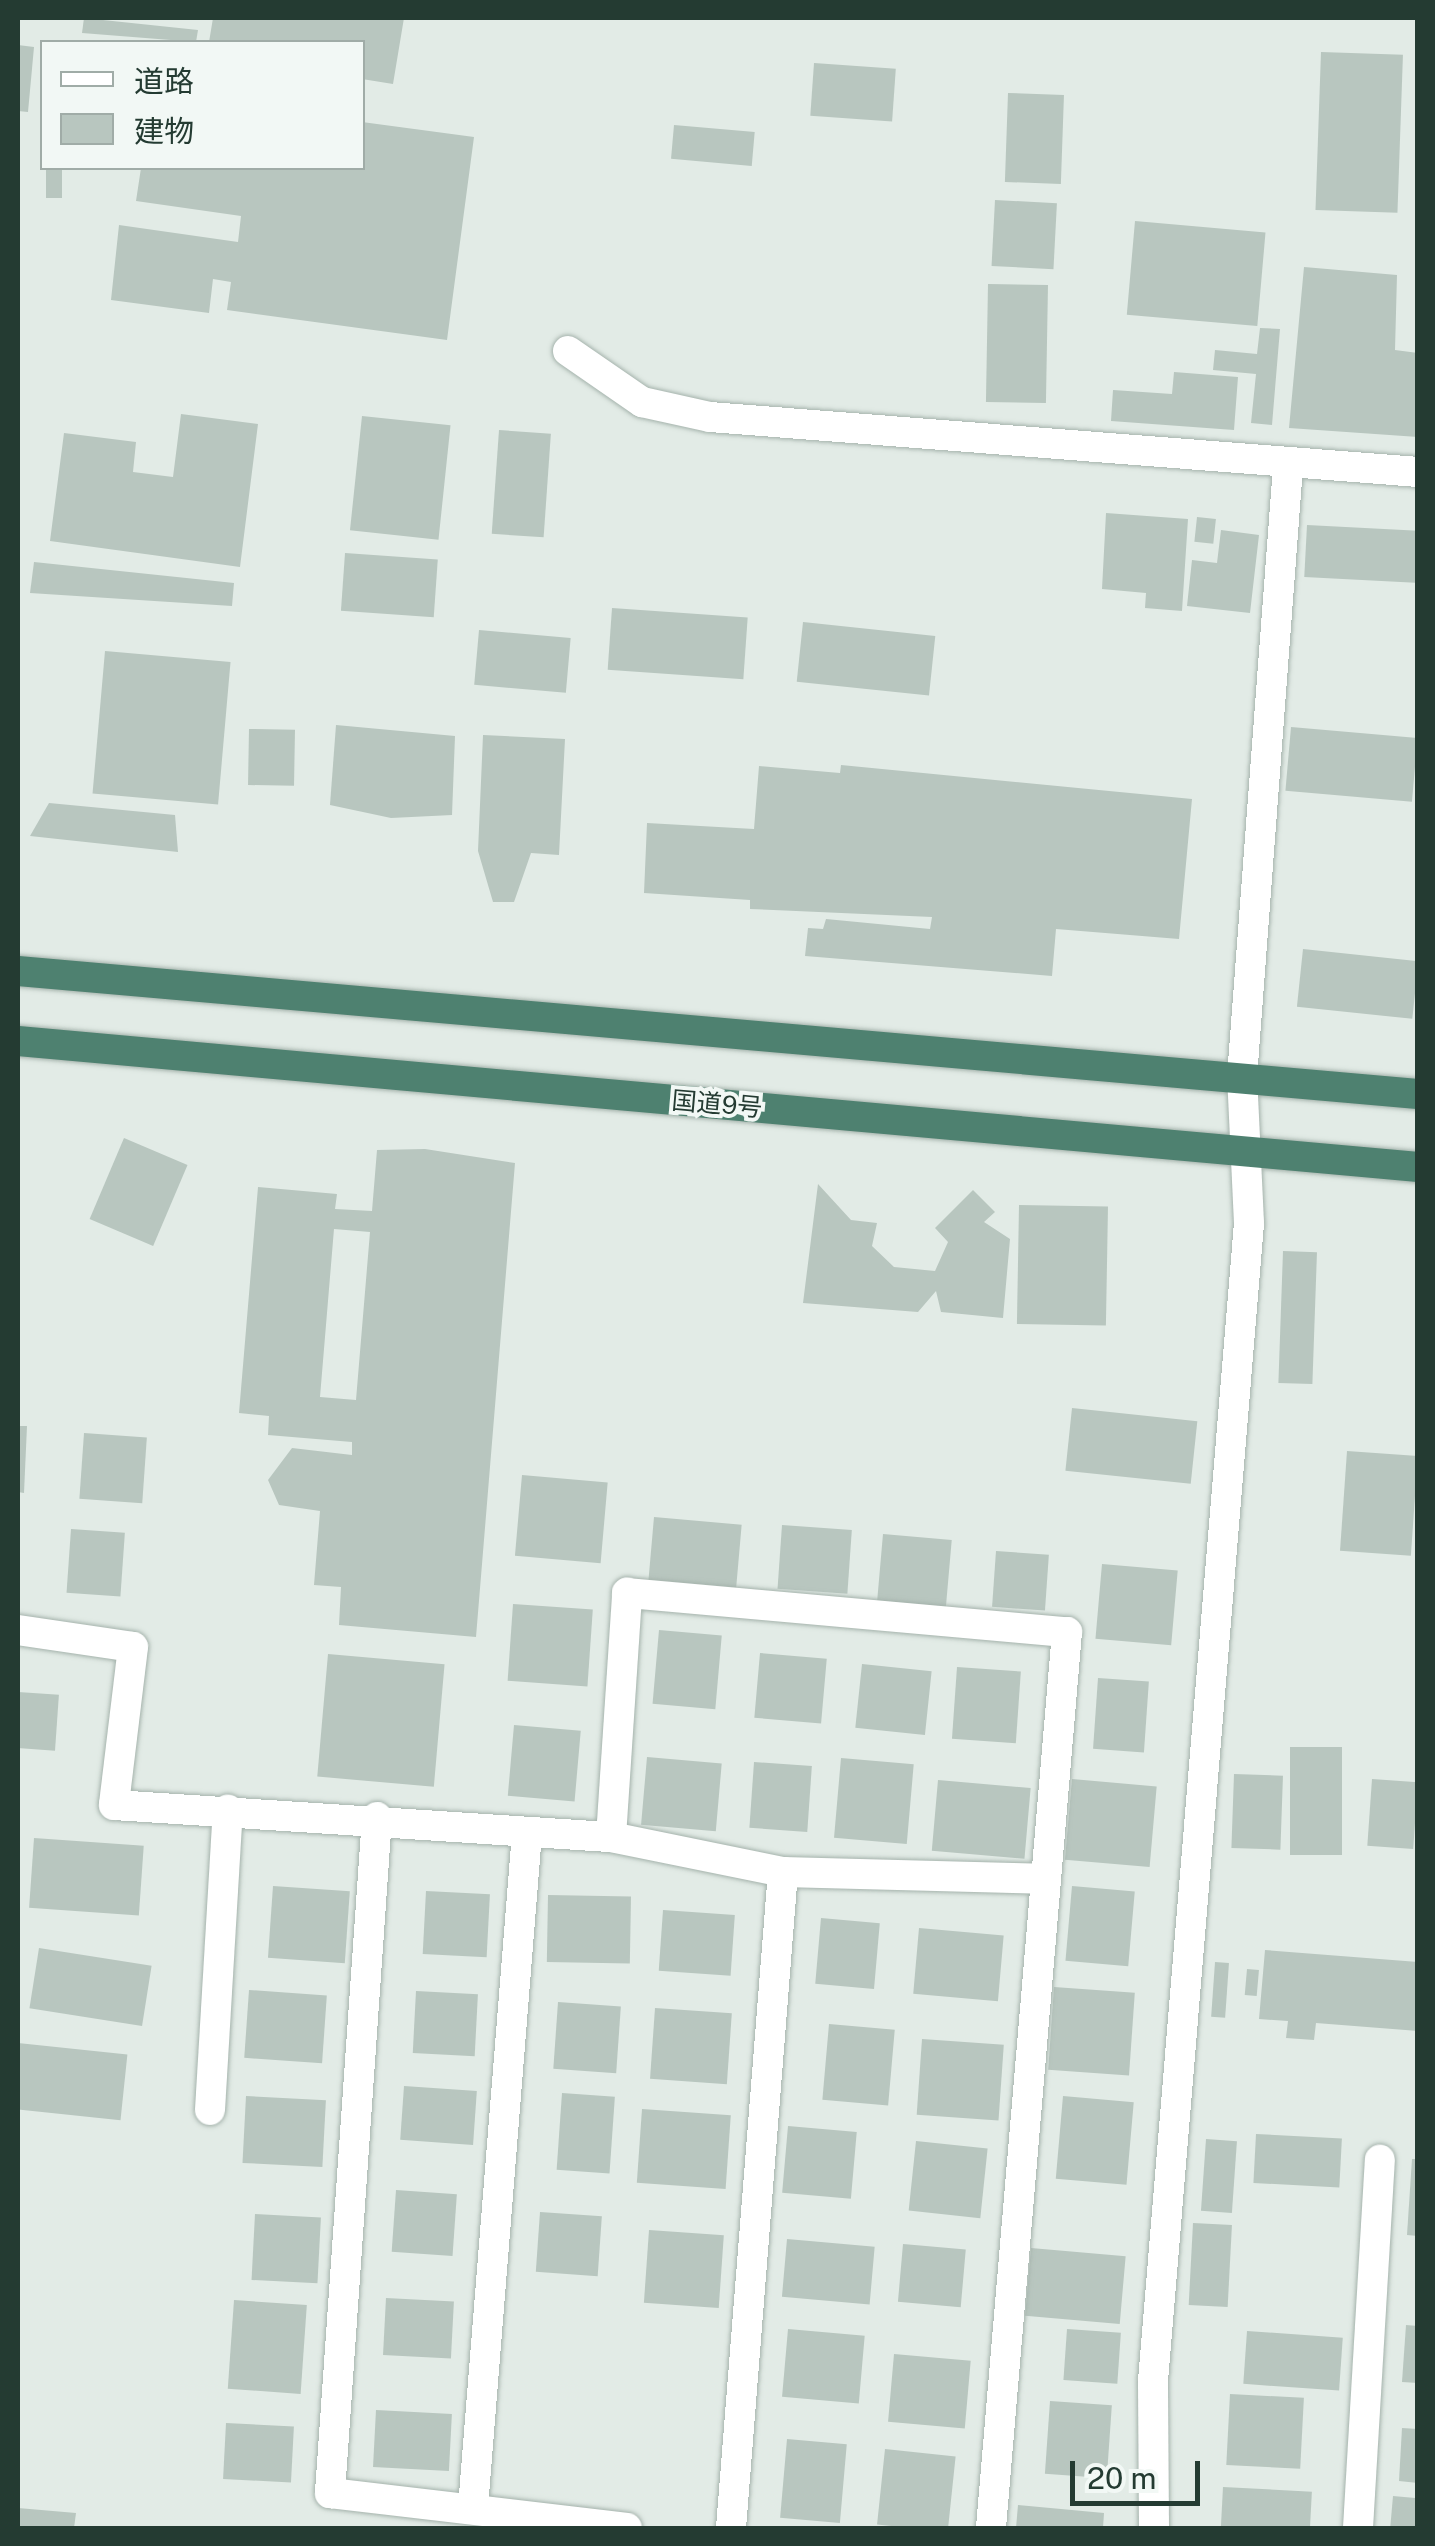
<!DOCTYPE html>
<html>
<head>
<meta charset="utf-8">
<style>
	body { margin:0 }
	#map { position:relative; width:1435px; height:2546px; overflow:hidden; background:#e2ebe6; font-family:"Public Sans","Noto Sans JP",sans-serif }
	div>[style] { position:absolute }
	[style*='--x'] { left:calc(var(--x)*1px); top:calc(var(--y)*1px); width:calc(var(--w)*1px); rotate:calc(var(--a)*1deg) }
	.building>* { inset:0; background:#b8c6bf; transform-origin:0 0 }
	.roads { filter:drop-shadow(0 0 2px #a5b3ac) drop-shadow(0 0 2px #a5b3ac) }
	.minor>* { height:30px; margin:-15px; padding:0 15px; transform-origin:15px; border-radius:15px; background:#fff }
	.tertiary>* { height:30px; margin:-15px; padding:0 15px; transform-origin:15px; border-radius:15px; background:#fff }
	.trunk>* { height:30px; margin:-15px; padding:0 15px; transform-origin:15px; border-radius:15px; background:#4e8170 }
	span { translate:-50% -50%; white-space:nowrap; text-align:center; line-height:1.15; -webkit-text-stroke:8px #f2f8f5; paint-order:stroke }
	.street-label { font-size:25px; color:#243b32 }
	.frame { position:absolute; inset:0; border:20px solid #243b32; pointer-events:none }
	.legend { position:absolute; left:40px; top:40px; width:325px; height:130px; box-sizing:border-box; background:#f2f8f5; border:2px solid #a0aca7; margin:0; padding:12px 18px; list-style:none; font-size:30px; color:#243b32 }
	.legend li { display:flex; align-items:center; gap:20px; height:50px }
	.legend b { width:50px; border:2px solid #a0aca7 }
	.scale { position:absolute; left:1070px; top:2461px; width:130px; height:45px; box-sizing:border-box; border:5px solid #243b32; border-top:0; padding-left:12px; font-size:30px; line-height:35px; white-space:nowrap; color:#243b32; -webkit-text-stroke:8px #f2f8f5; paint-order:stroke }
</style>
</head>
<body>
<div id="map">
	<div class="building">
		<i style="clip-path:polygon(84px 18px,198px 30px,196px 42px,82px 33px)"></i>
		<i style="clip-path:polygon(213px 18px,404px 18px,393px 84px,362px 79px,362px 42px,209px 42px)"></i>
		<i style="clip-path:polygon(18px 45px,34px 47px,28px 112px,18px 111px)"></i>
		<i style="left:1321px;top:52px;width:82px;height:158px;rotate:2deg"></i>
		<i style="left:814px;top:63px;width:82px;height:53px;rotate:4deg"></i>
		<i style="left:1008px;top:93px;width:56px;height:89px;rotate:2deg"></i>
		<i style="clip-path:polygon(362px 122px,474px 137px,447px 340px,227px 310px,231px 282px,213px 279px,209px 313px,111px 300px,119px 225px,238px 242px,241px 216px,136px 201px,141px 168px,362px 168px)"></i>
		<i style="left:674px;top:125px;width:81px;height:34px;rotate:5deg"></i>
		<i style="left:46px;top:168px;width:16px;height:30px"></i>
		<i style="left:995px;top:200px;width:62px;height:66px;rotate:3deg"></i>
		<i style="left:1135px;top:221px;width:131px;height:94px;rotate:5deg"></i>
		<i style="clip-path:polygon(1304px 267px,1397px 275px,1395px 350px,1418px 353px,1418px 437px,1289px 428px)"></i>
		<i style="left:988px;top:284px;width:60px;height:118px;rotate:1deg"></i>
		<i style="clip-path:polygon(1260px 328px,1280px 329px,1272px 425px,1251px 423px,1256px 374px,1213px 370px,1215px 350px,1257px 354px)"></i>
		<i style="clip-path:polygon(1174px 372px,1238px 377px,1234px 430px,1111px 421px,1113px 390px,1172px 394px)"></i>
		<i style="clip-path:polygon(181px 414px,258px 424px,240px 567px,50px 541px,64px 433px,136px 442px,133px 472px,173px 477px)"></i>
		<i style="left:362px;top:416px;width:89px;height:115px;rotate:6deg"></i>
		<i style="left:499px;top:430px;width:52px;height:104px;rotate:4deg"></i>
		<i style="clip-path:polygon(1106px 513px,1188px 519px,1182px 611px,1145px 608px,1146px 593px,1102px 589px)"></i>
		<i style="left:1197px;top:517px;width:19px;height:25px;rotate:6deg"></i>
		<i style="left:1307px;top:525px;width:111px;height:52px;rotate:3deg"></i>
		<i style="clip-path:polygon(1221px 530px,1259px 535px,1250px 613px,1187px 606px,1192px 560px,1217px 563px)"></i>
		<i style="left:345px;top:553px;width:93px;height:58px;rotate:4deg"></i>
		<i style="clip-path:polygon(34px 562px,234px 583px,232px 606px,30px 593px)"></i>
		<i style="left:612px;top:608px;width:136px;height:62px;rotate:4deg"></i>
		<i style="left:803px;top:622px;width:133px;height:60px;rotate:6deg"></i>
		<i style="left:479px;top:630px;width:92px;height:55px;rotate:5deg"></i>
		<i style="left:105px;top:651px;width:126px;height:143px;rotate:5deg"></i>
		<i style="clip-path:polygon(336px 725px,455px 736px,452px 815px,391px 818px,330px 805px)"></i>
		<i style="left:1291px;top:727px;width:127px;height:64px;rotate:5deg"></i>
		<i style="left:249px;top:729px;width:46px;height:56px;rotate:1deg"></i>
		<i style="clip-path:polygon(483px 735px,565px 739px,559px 855px,531px 853px,514px 902px,493px 902px,478px 851px)"></i>
		<i style="clip-path:polygon(841px 765px,1192px 799px,1179px 939px,1056px 929px,1052px 976px,805px 956px,808px 928px,823px 929px,826px 919px,930px 929px,932px 917px,750px 909px,750px 900px,644px 893px,647px 823px,754px 829px,759px 766px,840px 773px)"></i>
		<i style="clip-path:polygon(49px 803px,175px 815px,178px 852px,30px 836px)"></i>
		<i style="left:1303px;top:949px;width:116px;height:58px;rotate:6deg"></i>
		<i style="left:124px;top:1138px;width:69px;height:88px;rotate:23deg"></i>
		<i style="clip-path:polygon(evenodd,425px 1149px,515px 1163px,476px 1637px,339px 1625px,341px 1587px,314px 1585px,320px 1511px,279px 1505px,268px 1480px,292px 1448px,352px 1455px,352px 1442px,268px 1435px,269px 1416px,239px 1413px,258px 1187px,337px 1194px,335px 1209px,372px 1211px,377px 1150px,425px 1149px,334px 1229px,370px 1232px,356px 1400px,320px 1397px,334px 1229px)"></i>
		<i style="clip-path:polygon(818px 1184px,851px 1220px,877px 1223px,872px 1246px,894px 1267px,935px 1271px,948px 1242px,935px 1228px,973px 1190px,995px 1212px,984px 1222px,1010px 1239px,1003px 1318px,941px 1312px,936px 1291px,918px 1312px,803px 1303px)"></i>
		<i style="left:1019px;top:1205px;width:89px;height:119px;rotate:1deg"></i>
		<i style="left:1283px;top:1251px;width:34px;height:132px;rotate:2deg"></i>
		<i style="left:1072px;top:1408px;width:126px;height:63px;rotate:6deg"></i>
		<i style="clip-path:polygon(18px 1426px,27px 1426px,24px 1493px,18px 1492px)"></i>
		<i style="left:84px;top:1433px;width:63px;height:66px;rotate:4deg"></i>
		<i style="left:1347px;top:1451px;width:71px;height:100px;rotate:4deg"></i>
		<i style="left:522px;top:1475px;width:86px;height:81px;rotate:5deg"></i>
		<i style="left:654px;top:1517px;width:88px;height:63px;rotate:5deg"></i>
		<i style="left:782px;top:1525px;width:70px;height:64px;rotate:4deg"></i>
		<i style="left:71px;top:1529px;width:54px;height:64px;rotate:4deg"></i>
		<i style="left:883px;top:1534px;width:69px;height:67px;rotate:5deg"></i>
		<i style="left:996px;top:1551px;width:53px;height:56px;rotate:4deg"></i>
		<i style="left:1102px;top:1564px;width:76px;height:75px;rotate:5deg"></i>
		<i style="left:513px;top:1604px;width:80px;height:77px;rotate:4deg"></i>
		<i style="left:659px;top:1630px;width:63px;height:74px;rotate:5deg"></i>
		<i style="left:760px;top:1653px;width:67px;height:65px;rotate:5deg"></i>
		<i style="left:328px;top:1654px;width:117px;height:123px;rotate:5deg"></i>
		<i style="left:862px;top:1664px;width:70px;height:64px;rotate:6deg"></i>
		<i style="left:957px;top:1667px;width:64px;height:72px;rotate:4deg"></i>
		<i style="left:1098px;top:1678px;width:51px;height:71px;rotate:4deg"></i>
		<i style="left:18px;top:1692px;width:41px;height:56px;rotate:4deg"></i>
		<i style="left:514px;top:1725px;width:67px;height:71px;rotate:5deg"></i>
		<i style="left:1290px;top:1747px;width:52px;height:108px"></i>
		<i style="left:647px;top:1757px;width:75px;height:68px;rotate:5deg"></i>
		<i style="left:841px;top:1758px;width:73px;height:80px;rotate:5deg"></i>
		<i style="left:754px;top:1762px;width:58px;height:66px;rotate:4deg"></i>
		<i style="left:1234px;top:1774px;width:49px;height:74px;rotate:2deg"></i>
		<i style="left:1072px;top:1779px;width:85px;height:81px;rotate:5deg"></i>
		<i style="left:1372px;top:1779px;width:46px;height:67px;rotate:4deg"></i>
		<i style="left:938px;top:1780px;width:93px;height:71px;rotate:5deg"></i>
		<i style="left:34px;top:1838px;width:110px;height:70px;rotate:4deg"></i>
		<i style="left:273px;top:1886px;width:77px;height:72px;rotate:4deg"></i>
		<i style="left:1072px;top:1886px;width:63px;height:75px;rotate:5deg"></i>
		<i style="left:426px;top:1891px;width:64px;height:63px;rotate:3deg"></i>
		<i style="left:548px;top:1895px;width:83px;height:67px;rotate:1deg"></i>
		<i style="left:663px;top:1910px;width:72px;height:61px;rotate:4deg"></i>
		<i style="left:821px;top:1918px;width:59px;height:66px;rotate:5deg"></i>
		<i style="left:919px;top:1928px;width:85px;height:66px;rotate:5deg"></i>
		<i style="left:39px;top:1948px;width:114px;height:61px;rotate:9deg"></i>
		<i style="clip-path:polygon(1265px 1950px,1418px 1962px,1418px 2031px,1316px 2023px,1314px 2040px,1286px 2038px,1288px 2021px,1259px 2019px)"></i>
		<i style="left:1215px;top:1962px;width:14px;height:55px;rotate:4deg"></i>
		<i style="left:1247px;top:1969px;width:12px;height:26px;rotate:5deg"></i>
		<i style="left:1054px;top:1987px;width:81px;height:83px;rotate:4deg"></i>
		<i style="left:249px;top:1990px;width:78px;height:68px;rotate:4deg"></i>
		<i style="left:416px;top:1991px;width:62px;height:62px;rotate:3deg"></i>
		<i style="left:558px;top:2002px;width:63px;height:67px;rotate:4deg"></i>
		<i style="left:655px;top:2008px;width:77px;height:71px;rotate:4deg"></i>
		<i style="left:829px;top:2024px;width:66px;height:76px;rotate:5deg"></i>
		<i style="left:922px;top:2039px;width:82px;height:76px;rotate:4deg"></i>
		<i style="left:18px;top:2043px;width:110px;height:66px;rotate:6deg"></i>
		<i style="left:404px;top:2086px;width:73px;height:54px;rotate:4deg"></i>
		<i style="left:562px;top:2093px;width:53px;height:77px;rotate:4deg"></i>
		<i style="left:246px;top:2096px;width:80px;height:67px;rotate:3deg"></i>
		<i style="left:1063px;top:2096px;width:71px;height:83px;rotate:5deg"></i>
		<i style="left:642px;top:2109px;width:89px;height:74px;rotate:4deg"></i>
		<i style="left:788px;top:2126px;width:69px;height:67px;rotate:5deg"></i>
		<i style="left:1256px;top:2134px;width:86px;height:49px;rotate:3deg"></i>
		<i style="left:1206px;top:2139px;width:31px;height:72px;rotate:4deg"></i>
		<i style="left:916px;top:2141px;width:72px;height:70px;rotate:6deg"></i>
		<i style="clip-path:polygon(1412px 2159px,1418px 2159px,1418px 2236px,1407px 2235px)"></i>
		<i style="left:396px;top:2190px;width:61px;height:62px;rotate:4deg"></i>
		<i style="left:540px;top:2212px;width:62px;height:60px;rotate:4deg"></i>
		<i style="left:255px;top:2214px;width:66px;height:66px;rotate:3deg"></i>
		<i style="left:1193px;top:2223px;width:39px;height:82px;rotate:3deg"></i>
		<i style="left:649px;top:2230px;width:75px;height:73px;rotate:4deg"></i>
		<i style="left:787px;top:2239px;width:88px;height:58px;rotate:5deg"></i>
		<i style="left:903px;top:2244px;width:63px;height:58px;rotate:5deg"></i>
		<i style="left:1031px;top:2248px;width:95px;height:68px;rotate:5deg"></i>
		<i style="left:386px;top:2298px;width:68px;height:57px;rotate:3deg"></i>
		<i style="left:234px;top:2300px;width:73px;height:89px;rotate:4deg"></i>
		<i style="clip-path:polygon(1406px 2325px,1418px 2326px,1418px 2383px,1402px 2382px)"></i>
		<i style="left:788px;top:2329px;width:77px;height:68px;rotate:5deg"></i>
		<i style="left:1067px;top:2329px;width:54px;height:51px;rotate:4deg"></i>
		<i style="left:1247px;top:2331px;width:96px;height:53px;rotate:4deg"></i>
		<i style="left:894px;top:2354px;width:77px;height:68px;rotate:5deg"></i>
		<i style="left:1230px;top:2394px;width:74px;height:71px;rotate:3deg"></i>
		<i style="left:1050px;top:2401px;width:62px;height:73px;rotate:4deg"></i>
		<i style="left:376px;top:2410px;width:76px;height:57px;rotate:3deg"></i>
		<i style="left:226px;top:2423px;width:68px;height:56px;rotate:3deg"></i>
		<i style="clip-path:polygon(1402px 2428px,1418px 2429px,1418px 2483px,1399px 2481px)"></i>
		<i style="left:787px;top:2439px;width:60px;height:79px;rotate:5deg"></i>
		<i style="left:885px;top:2449px;width:71px;height:76px;rotate:6deg"></i>
		<i style="left:1223px;top:2487px;width:89px;height:41px;rotate:3deg"></i>
		<i style="left:1393px;top:2496px;width:25px;height:32px;rotate:5deg"></i>
		<i style="clip-path:polygon(1018px 2505px,1104px 2513px,1103px 2528px,1016px 2528px)"></i>
		<i style="clip-path:polygon(18px 2508px,76px 2513px,74px 2528px,18px 2528px)"></i>
	</div>
	<div class="roads">
		<div class="minor">
			<i style="--x:568;--y:351;--w:90;--a:34.6"></i>
			<i style="--x:642;--y:402;--w:70;--a:12.4"></i>
			<i style="--x:710;--y:417;--w:710;--a:4.44"></i>
			<i style="--x:1242;--y:1077;--w:613;--a:-85.69"></i>
			<i style="--x:18;--y:1630;--w:116;--a:8.4"></i>
			<i style="--x:133;--y:1647;--w:159;--a:96.9"></i>
			<i style="--x:114;--y:1805;--w:498;--a:3.7"></i>
			<i style="--x:611;--y:1837;--w:176;--a:11.5"></i>
			<i style="--x:783;--y:1872;--w:259;--a:1.5"></i>
			<i style="--x:377;--y:1817;--w:678;--a:93.98"></i>
			<i style="--x:330;--y:2493;--w:299;--a:6.7"></i>
			<i style="--x:611;--y:1837;--w:245;--a:-86.2"></i>
			<i style="--x:627;--y:1593;--w:442;--a:5.1"></i>
			<i style="--x:1067;--y:1632;--w:899;--a:94.85"></i>
			<i style="--x:210;--y:2110;--w:301;--a:-86.6"></i>
			<i style="--x:473;--y:2507;--w:676;--a:-85.42"></i>
			<i style="--x:731;--y:2528;--w:658;--a:-85.47"></i>
			<i style="--x:1358;--y:2528;--w:369;--a:-86.6"></i>
		</div>
		<div class="tertiary">
			<i style="--x:1154;--y:2528;--w:147;--a:-90.4"></i>
			<i style="--x:1153;--y:2381;--w:1162;--a:-85.26"></i>
			<i style="--x:1249;--y:1223;--w:146;--a:-92.7"></i>
		</div>
		<div class="trunk">
			<i style="--x:18;--y:971;--w:1405;--a:5.02"></i>
			<i style="--x:18;--y:1041;--w:1406;--a:5.14"></i>
		</div>
	</div>
	<div class="street-label">
		<span style="left:717px;top:1104px;rotate:5deg">国道9号</span>
	</div>
	<div class="frame"></div>
	<ul class="legend">
	<li><b style="height:12px;background:#fff"></b>道路</li>
	<li><b style="height:28px;background:#b8c6bf"></b>建物</li>
	</ul>
	<div class="scale">20 m</div>
</div>
</body>
</html>
